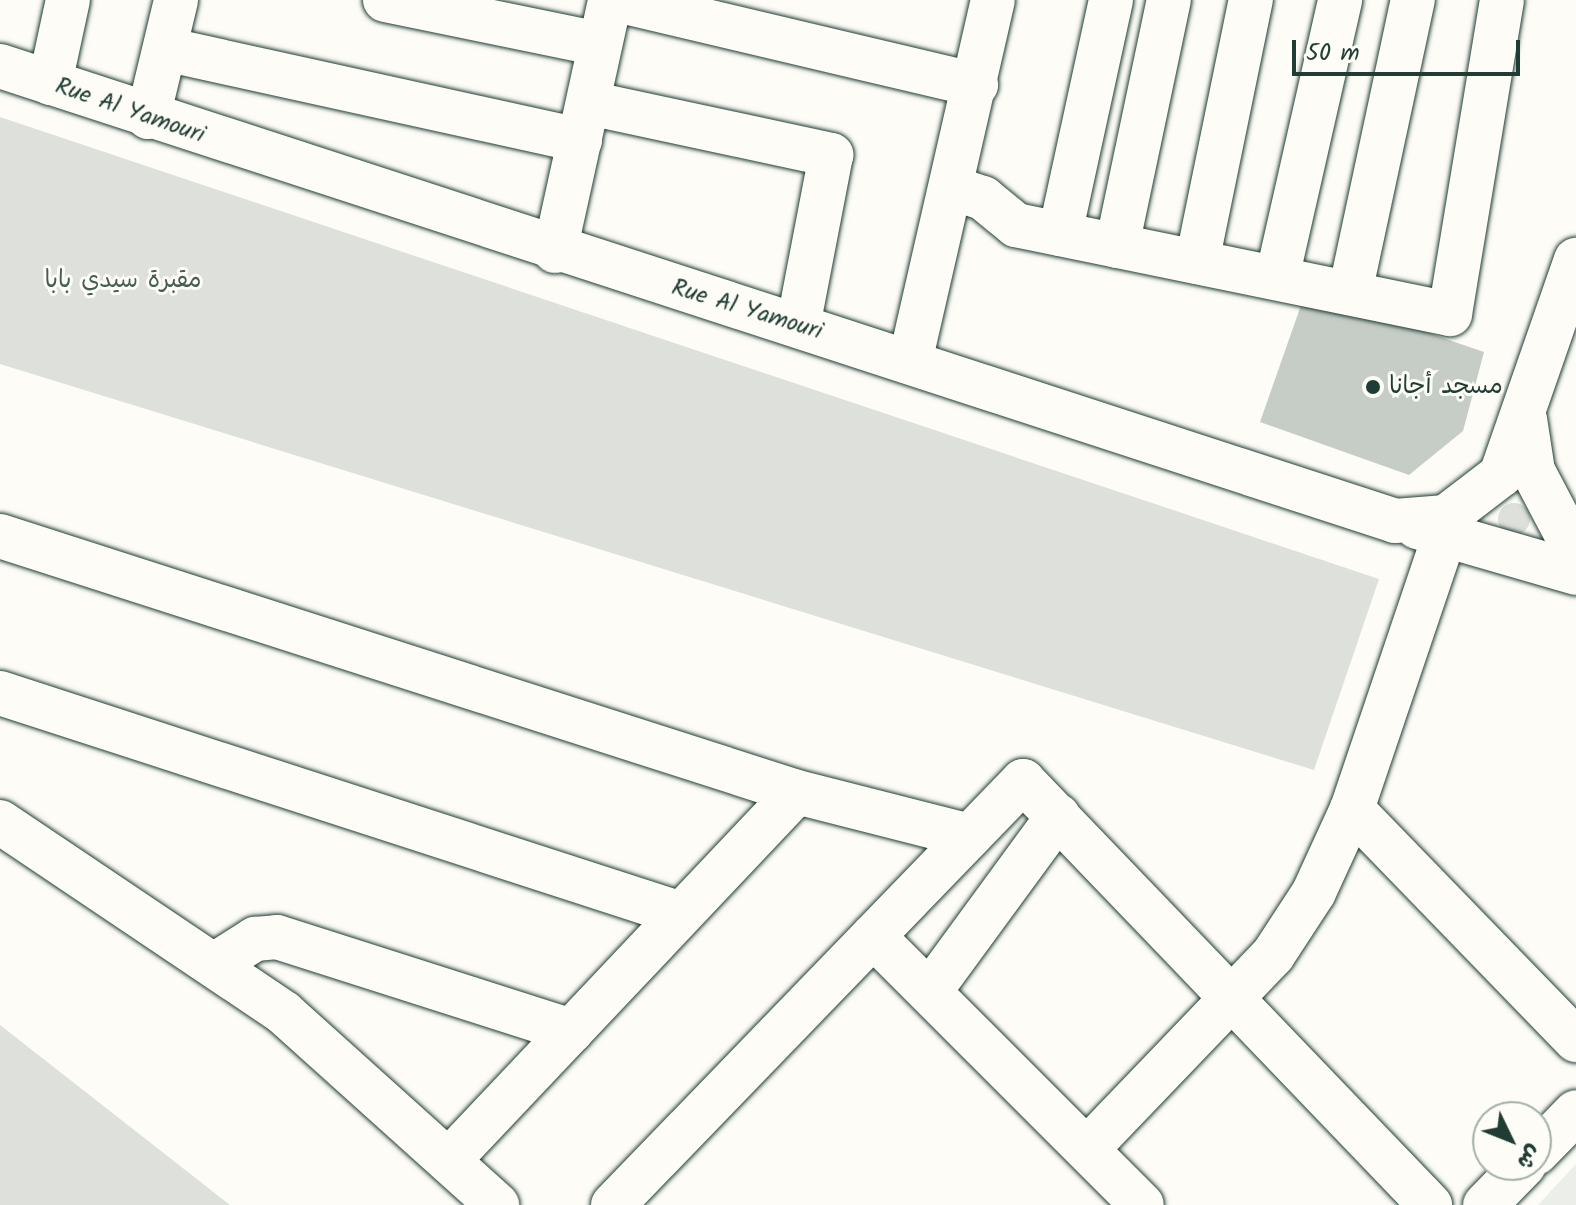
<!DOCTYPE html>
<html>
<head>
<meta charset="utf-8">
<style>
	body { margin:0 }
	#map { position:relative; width:1576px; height:1205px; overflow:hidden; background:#fdfcf7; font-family:Kalam,"Playpen Sans Arabic",sans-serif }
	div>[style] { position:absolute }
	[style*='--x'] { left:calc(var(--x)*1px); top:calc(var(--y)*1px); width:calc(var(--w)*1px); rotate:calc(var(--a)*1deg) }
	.built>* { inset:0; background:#eceee9 }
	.green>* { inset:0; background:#dde0db }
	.round { border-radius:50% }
	.building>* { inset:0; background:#c6cdc7 }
	.roads { filter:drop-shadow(0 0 2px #1f3d34) drop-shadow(0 0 2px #1f3d34) }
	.minor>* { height:44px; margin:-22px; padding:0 22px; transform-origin:22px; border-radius:22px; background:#fdfcf7 }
	.dots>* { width:22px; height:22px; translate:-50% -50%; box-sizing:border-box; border:4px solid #fdfcf7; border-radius:50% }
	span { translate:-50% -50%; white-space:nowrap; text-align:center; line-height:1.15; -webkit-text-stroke:6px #fdfcf7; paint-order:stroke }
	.street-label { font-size:24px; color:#1f3d34 }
	.park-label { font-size:24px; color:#455e55 }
	.poi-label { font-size:24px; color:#1f3d34 }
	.left { translate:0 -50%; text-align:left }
	.north { position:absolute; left:1472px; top:1101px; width:80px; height:80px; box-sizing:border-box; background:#fdfcf7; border:2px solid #a4b0a9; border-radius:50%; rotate:133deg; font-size:22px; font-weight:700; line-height:32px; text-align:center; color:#1f3d34 }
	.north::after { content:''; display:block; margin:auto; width:28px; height:36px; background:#1f3d34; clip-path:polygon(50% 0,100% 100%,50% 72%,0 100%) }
	.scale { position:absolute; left:1292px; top:40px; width:228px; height:36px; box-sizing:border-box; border:4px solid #1f3d34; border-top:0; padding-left:10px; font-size:24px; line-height:28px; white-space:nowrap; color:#1f3d34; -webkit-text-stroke:6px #fdfcf7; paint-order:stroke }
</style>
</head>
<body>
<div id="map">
	<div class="built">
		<i style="clip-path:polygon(1576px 1164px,1576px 1205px,1538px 1205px)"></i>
	</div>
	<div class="green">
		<i style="clip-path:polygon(0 117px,1379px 579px,1314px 770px,0 364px)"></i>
		<i class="round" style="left:1498px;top:503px;width:32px;height:32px"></i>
		<i style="clip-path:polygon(0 1025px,230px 1205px,0 1205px)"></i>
	</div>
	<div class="building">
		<i style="clip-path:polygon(1306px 291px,1484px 352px,1463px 431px,1409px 475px,1260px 422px)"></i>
	</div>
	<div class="roads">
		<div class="minor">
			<i style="--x:385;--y:0;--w:219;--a:11.6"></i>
			<i style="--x:617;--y:0;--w:369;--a:13.3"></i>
			<i style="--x:165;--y:49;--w:425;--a:12.4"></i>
			<i style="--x:0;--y:66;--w:1467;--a:18.06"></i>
			<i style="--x:1395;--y:521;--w:51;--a:-4.5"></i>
			<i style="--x:1446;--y:517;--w:69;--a:-37.4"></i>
			<i style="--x:1501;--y:475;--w:228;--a:-70.8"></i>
			<i style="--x:50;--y:83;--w:85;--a:-77.8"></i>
			<i style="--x:589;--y:103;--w:248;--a:12.1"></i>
			<i style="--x:831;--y:155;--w:174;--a:100.9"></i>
			<i style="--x:148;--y:117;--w:120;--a:-76.5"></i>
			<i style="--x:952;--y:188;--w:33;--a:18"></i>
			<i style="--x:983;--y:198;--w:43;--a:39.3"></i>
			<i style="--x:1016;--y:225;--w:443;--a:11.6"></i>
			<i style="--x:1450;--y:314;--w:318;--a:-80.6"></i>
			<i style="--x:1060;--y:234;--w:239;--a:-77.7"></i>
			<i style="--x:1117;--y:246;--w:251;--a:-78.1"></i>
			<i style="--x:555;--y:251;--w:257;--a:-77.6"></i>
			<i style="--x:1197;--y:262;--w:268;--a:-78.4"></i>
			<i style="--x:1277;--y:278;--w:285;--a:-77.2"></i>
			<i style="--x:1350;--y:293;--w:300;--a:-77.9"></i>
			<i style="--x:910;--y:362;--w:371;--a:-77.1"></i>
			<i style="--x:1525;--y:419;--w:53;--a:81.3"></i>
			<i style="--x:1533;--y:471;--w:93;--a:62.3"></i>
			<i style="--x:1417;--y:527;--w:166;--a:16.1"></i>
			<i style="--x:0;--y:536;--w:837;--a:17.81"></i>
			<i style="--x:797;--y:792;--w:178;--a:14.3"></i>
			<i style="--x:0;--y:693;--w:716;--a:17.98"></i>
			<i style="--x:1352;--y:809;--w:322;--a:45.9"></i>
			<i style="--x:0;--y:822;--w:342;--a:33.9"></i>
			<i style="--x:284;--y:1013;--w:287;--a:42"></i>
			<i style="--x:873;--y:936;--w:380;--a:45"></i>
			<i style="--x:214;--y:965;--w:49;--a:-32.4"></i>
			<i style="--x:255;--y:939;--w:22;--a:-5"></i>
			<i style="--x:277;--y:937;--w:309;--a:17.7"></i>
			<i style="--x:930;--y:991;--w:217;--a:-53.8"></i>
			<i style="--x:1087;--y:1149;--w:269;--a:-46.2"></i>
			<i style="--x:1273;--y:955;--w:75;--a:-56.9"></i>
			<i style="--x:1314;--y:892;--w:91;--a:-65.4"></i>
			<i style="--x:1352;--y:809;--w:289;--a:-71.3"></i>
			<i style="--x:1536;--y:1153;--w:57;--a:-45.7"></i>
			<i style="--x:449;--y:1160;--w:506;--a:-46.6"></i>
			<i style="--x:613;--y:1205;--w:590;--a:-45.96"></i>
			<i style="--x:1023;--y:781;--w:588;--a:46.17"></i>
			<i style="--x:1485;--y:1205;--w:56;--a:-45.7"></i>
		</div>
	</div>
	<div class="dots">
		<i style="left:1373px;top:387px;background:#1f3d34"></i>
	</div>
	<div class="street-label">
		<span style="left:130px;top:111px;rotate:19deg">Rue Al Yamouri</span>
		<span style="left:747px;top:310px;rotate:17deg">Rue Al Yamouri</span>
	</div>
	<div class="park-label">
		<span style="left:123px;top:281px">مقبرة سيدي بابا</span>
	</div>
	<div class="poi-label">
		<span class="left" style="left:1389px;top:387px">مسجد أجانا</span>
	</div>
	<div class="north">ش</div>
	<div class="scale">50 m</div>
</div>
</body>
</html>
